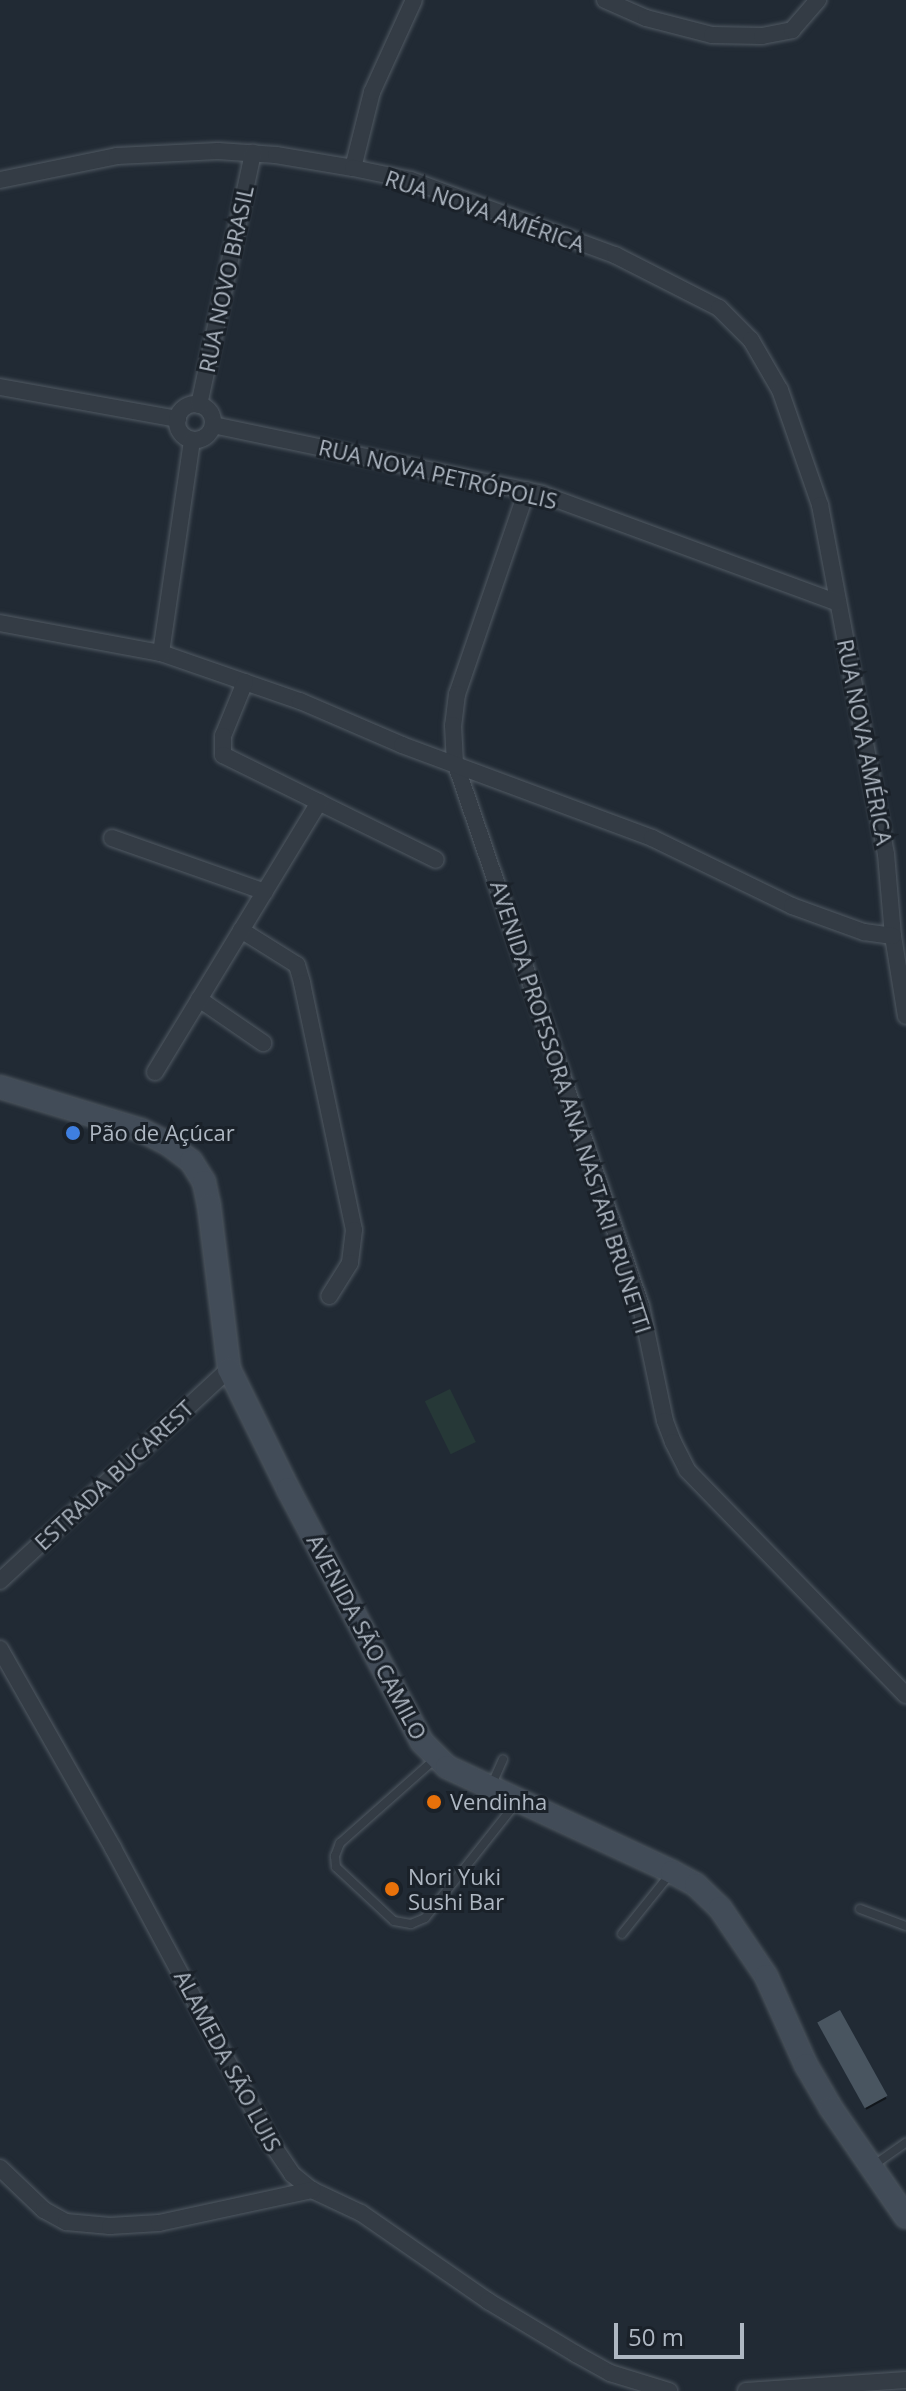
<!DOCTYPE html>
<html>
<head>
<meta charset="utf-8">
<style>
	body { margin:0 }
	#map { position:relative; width:906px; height:2391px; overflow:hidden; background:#212a34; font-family:"Open Sans",sans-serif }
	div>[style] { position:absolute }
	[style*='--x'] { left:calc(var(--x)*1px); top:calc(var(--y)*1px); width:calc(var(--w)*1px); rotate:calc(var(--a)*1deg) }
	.green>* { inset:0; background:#263837; transform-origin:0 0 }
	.shadow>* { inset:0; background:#0007; transform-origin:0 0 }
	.building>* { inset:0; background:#495560; transform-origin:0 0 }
	.roads { filter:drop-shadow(0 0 2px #515a63) drop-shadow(0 0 2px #515a63) }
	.service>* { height:8px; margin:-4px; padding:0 4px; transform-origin:4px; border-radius:4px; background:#343c45 }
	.minor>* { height:16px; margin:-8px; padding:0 8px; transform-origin:8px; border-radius:8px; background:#343c45 }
	.minor>.ring { margin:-8px; padding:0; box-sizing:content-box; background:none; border:16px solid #343c45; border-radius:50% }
	.secondary>* { height:22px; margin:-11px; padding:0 11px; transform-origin:11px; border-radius:11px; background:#424c58 }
	.dots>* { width:22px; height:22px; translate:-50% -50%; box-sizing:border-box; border:4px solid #1a2129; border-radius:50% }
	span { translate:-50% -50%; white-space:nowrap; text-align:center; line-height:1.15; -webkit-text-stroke:6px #1a2129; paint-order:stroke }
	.street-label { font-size:22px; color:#aeb7c2 }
	.poi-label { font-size:22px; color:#aeb7c2 }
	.left { translate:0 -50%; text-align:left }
	.scale { position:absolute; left:614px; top:2323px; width:130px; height:36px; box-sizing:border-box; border:4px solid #aeb7c2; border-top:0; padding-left:10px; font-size:24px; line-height:28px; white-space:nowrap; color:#aeb7c2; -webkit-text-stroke:6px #1a2129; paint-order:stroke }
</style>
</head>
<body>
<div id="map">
	<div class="green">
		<i style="left:450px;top:1389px;width:59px;height:28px;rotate:64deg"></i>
	</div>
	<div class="shadow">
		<i style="left:839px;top:2013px;width:98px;height:23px;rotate:61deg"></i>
	</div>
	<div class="building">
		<i style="left:840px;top:2010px;width:98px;height:26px;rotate:61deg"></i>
	</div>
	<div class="roads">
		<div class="service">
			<i style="--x:435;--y:1759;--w:127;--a:138.5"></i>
			<i style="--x:340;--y:1843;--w:14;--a:111"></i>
			<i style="--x:335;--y:1856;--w:11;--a:85"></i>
			<i style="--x:336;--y:1867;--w:79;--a:43"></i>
			<i style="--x:394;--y:1921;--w:17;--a:10"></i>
			<i style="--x:411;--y:1924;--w:15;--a:-23"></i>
			<i style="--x:425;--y:1918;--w:147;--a:-51.6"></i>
			<i style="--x:492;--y:1784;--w:27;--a:-66"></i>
			<i style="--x:860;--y:1909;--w:49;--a:20.3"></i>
			<i style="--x:622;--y:1934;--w:78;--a:-51.2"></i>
			<i style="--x:874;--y:2165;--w:39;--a:-35"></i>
		</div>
		<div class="minor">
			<i style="--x:605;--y:0;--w:45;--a:23.7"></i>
			<i style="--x:646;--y:18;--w:68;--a:14.4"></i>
			<i style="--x:712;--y:35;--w:50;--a:1.1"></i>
			<i style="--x:762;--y:36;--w:31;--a:-11"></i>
			<i style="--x:792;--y:30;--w:40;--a:-49"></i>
			<i style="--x:353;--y:168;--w:78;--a:-76"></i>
			<i style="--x:372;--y:92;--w:101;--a:-65.5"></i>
			<i style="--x:0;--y:180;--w:119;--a:-11.6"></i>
			<i style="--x:117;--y:156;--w:101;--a:-2.8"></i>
			<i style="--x:218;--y:151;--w:58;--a:3.9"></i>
			<i style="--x:276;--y:155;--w:78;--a:9.6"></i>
			<i style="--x:353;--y:168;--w:59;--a:11.7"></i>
			<i style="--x:411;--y:180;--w:217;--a:20.2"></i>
			<i style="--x:615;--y:255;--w:117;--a:27"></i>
			<i style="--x:719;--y:308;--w:45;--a:45"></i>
			<i style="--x:751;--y:340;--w:58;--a:59.9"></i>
			<i style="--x:780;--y:390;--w:122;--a:70.8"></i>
			<i style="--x:820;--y:505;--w:355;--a:79.3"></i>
			<i style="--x:886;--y:854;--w:82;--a:85.1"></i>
			<i style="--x:893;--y:936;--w:81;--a:80.8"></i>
			<i style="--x:0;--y:387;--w:181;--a:10.2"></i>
			<i class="ring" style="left:177px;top:404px;width:20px;height:20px"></i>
			<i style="--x:199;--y:405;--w:258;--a:-77.9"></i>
			<i style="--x:213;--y:425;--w:336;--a:11.8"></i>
			<i style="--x:542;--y:494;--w:315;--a:20.2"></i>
			<i style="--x:527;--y:490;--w:216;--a:108.9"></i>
			<i style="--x:457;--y:694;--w:31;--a:97"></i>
			<i style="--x:453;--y:725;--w:37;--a:87"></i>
			<i style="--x:455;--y:762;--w:575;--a:71.12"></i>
			<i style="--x:641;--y:1306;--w:117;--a:78.2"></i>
			<i style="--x:665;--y:1421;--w:22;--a:69"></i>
			<i style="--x:673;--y:1442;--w:31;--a:63"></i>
			<i style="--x:687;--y:1470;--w:314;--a:45.8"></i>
			<i style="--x:0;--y:623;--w:164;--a:10.6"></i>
			<i style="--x:161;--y:653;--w:147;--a:19.1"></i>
			<i style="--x:300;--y:701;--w:111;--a:23.3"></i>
			<i style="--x:402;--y:745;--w:267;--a:20.4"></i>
			<i style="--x:652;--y:838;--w:156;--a:25.9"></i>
			<i style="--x:792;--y:906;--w:77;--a:19.9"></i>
			<i style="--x:864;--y:932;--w:29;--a:8"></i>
			<i style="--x:161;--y:653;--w:215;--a:-81.7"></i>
			<i style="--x:245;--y:682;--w:58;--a:112.2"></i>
			<i style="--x:223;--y:736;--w:19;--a:90"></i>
			<i style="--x:223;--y:755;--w:237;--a:26.2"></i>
			<i style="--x:112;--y:838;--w:162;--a:19.4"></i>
			<i style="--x:241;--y:930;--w:66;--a:32"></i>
			<i style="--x:297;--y:965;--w:19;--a:74"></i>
			<i style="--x:302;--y:983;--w:252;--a:78.1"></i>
			<i style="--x:354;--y:1230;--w:33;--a:97"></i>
			<i style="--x:350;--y:1263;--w:39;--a:122"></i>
			<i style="--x:199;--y:999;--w:78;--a:34.5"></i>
			<i style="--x:155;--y:1072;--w:316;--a:-58.7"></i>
			<i style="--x:0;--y:1581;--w:312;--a:-42.8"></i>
			<i style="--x:0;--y:1649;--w:229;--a:60.4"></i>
			<i style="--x:113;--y:1848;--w:332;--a:61.8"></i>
			<i style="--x:270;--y:2141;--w:40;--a:56"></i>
			<i style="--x:292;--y:2174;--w:26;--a:39"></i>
			<i style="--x:312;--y:2190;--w:54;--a:25.1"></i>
			<i style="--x:361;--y:2213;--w:155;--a:34.7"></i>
			<i style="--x:488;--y:2301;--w:103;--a:31.1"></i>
			<i style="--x:576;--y:2354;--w:39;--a:29"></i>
			<i style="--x:610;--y:2373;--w:62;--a:17"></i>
			<i style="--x:0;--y:2168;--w:61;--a:43.7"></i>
			<i style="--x:44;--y:2210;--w:25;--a:29"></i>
			<i style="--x:66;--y:2222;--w:44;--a:5.2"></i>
			<i style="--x:110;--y:2226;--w:49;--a:-3.5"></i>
			<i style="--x:159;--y:2223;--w:157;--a:-12.2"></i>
			<i style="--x:746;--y:2391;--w:160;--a:-3.9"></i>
		</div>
		<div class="secondary">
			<i style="--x:0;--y:1087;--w:147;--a:17"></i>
			<i style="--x:141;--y:1130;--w:29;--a:27"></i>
			<i style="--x:167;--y:1143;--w:30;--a:37"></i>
			<i style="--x:191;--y:1161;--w:25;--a:58"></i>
			<i style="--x:204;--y:1182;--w:24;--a:78"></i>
			<i style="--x:209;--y:1205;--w:165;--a:83"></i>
			<i style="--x:229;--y:1369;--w:134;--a:63.8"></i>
			<i style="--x:288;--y:1489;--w:286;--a:62.1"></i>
			<i style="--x:422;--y:1742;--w:35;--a:45"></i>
			<i style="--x:447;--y:1767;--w:248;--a:25"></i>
			<i style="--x:672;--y:1872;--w:27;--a:28"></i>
			<i style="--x:696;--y:1885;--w:33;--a:44"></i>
			<i style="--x:720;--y:1908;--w:82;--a:55.9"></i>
			<i style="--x:766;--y:1976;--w:98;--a:65.8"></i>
			<i style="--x:806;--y:2065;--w:50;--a:59.8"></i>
			<i style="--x:831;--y:2108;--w:132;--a:55.5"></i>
		</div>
	</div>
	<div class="dots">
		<i style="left:73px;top:1133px;background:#3f7fe0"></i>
		<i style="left:434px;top:1802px;background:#e8710a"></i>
		<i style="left:392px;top:1889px;background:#e8710a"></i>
	</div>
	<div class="street-label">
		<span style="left:485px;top:211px;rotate:19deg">RUA NOVA AMÉRICA</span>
		<span style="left:226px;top:279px;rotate:-78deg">RUA NOVO BRASIL</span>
		<span style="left:438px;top:474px;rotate:13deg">RUA NOVA PETRÓPOLIS</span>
		<span style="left:865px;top:742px;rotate:79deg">RUA NOVA AMÉRICA</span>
		<span style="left:571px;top:1107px;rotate:72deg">AVENIDA PROFSSORA ANA NASTARI BRUNETTI</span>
		<span style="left:114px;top:1475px;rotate:-43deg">ESTRADA BUCAREST</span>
		<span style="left:367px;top:1637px;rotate:62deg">AVENIDA SÃO CAMILO</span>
		<span style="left:228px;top:2061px;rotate:62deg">ALAMEDA SÃO LUIS</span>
	</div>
	<div class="poi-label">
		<span class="left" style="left:89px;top:1133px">Pão de Açúcar</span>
		<span class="left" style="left:450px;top:1802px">Vendinha</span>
		<span class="left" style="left:408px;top:1889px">Nori Yuki<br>Sushi Bar</span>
	</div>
	<div class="scale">50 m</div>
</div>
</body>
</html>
